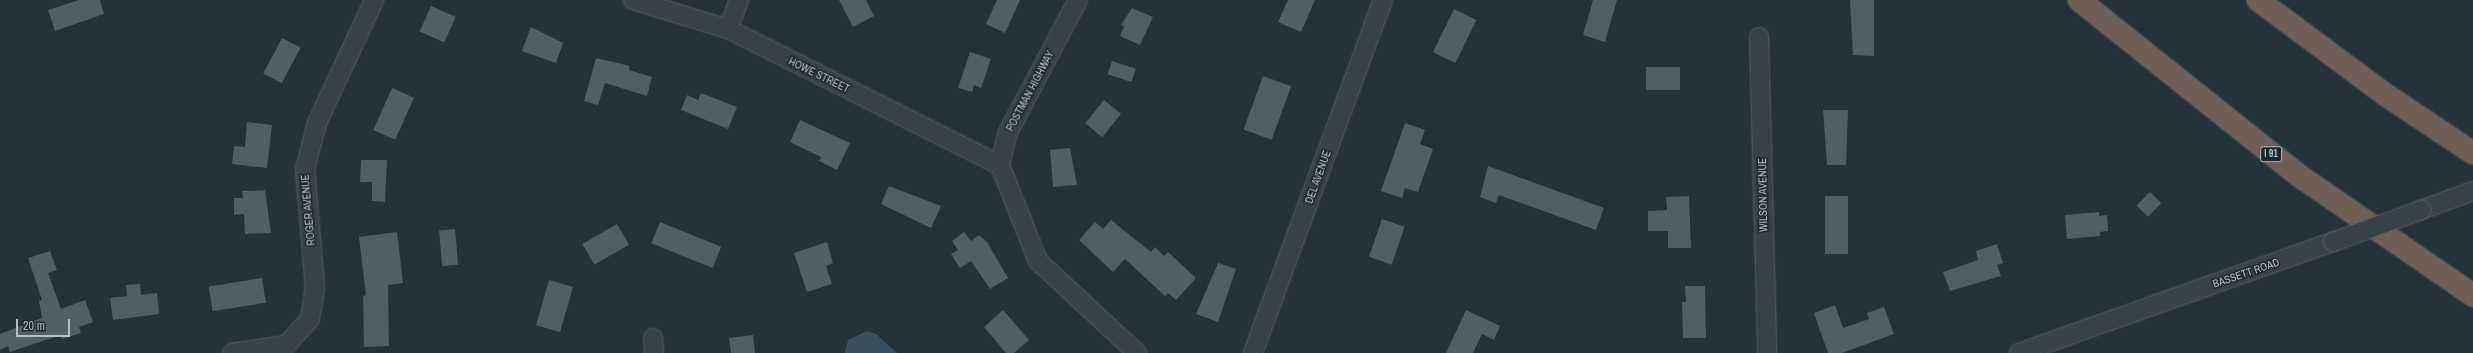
<!DOCTYPE html>
<html>
<head>
<meta charset="utf-8">
<style>
	body { margin:0 }
	#map { position:relative; width:2473px; height:353px; overflow:hidden; background:#243239; font-family:"Archivo Narrow",sans-serif }
	div>[style] { position:absolute }
	[style*='--x'] { left:calc(var(--x)*1px); top:calc(var(--y)*1px); width:calc(var(--w)*1px); rotate:calc(var(--a)*1deg) }
	.water>* { inset:0; background:#39515f }
	.building>* { inset:0; background:#4f5f67; transform-origin:0 0 }
	.roads { filter:drop-shadow(0 0 1px #566167) drop-shadow(0 0 1px #566167) }
	.minor>* { height:18px; margin:-9px; padding:0 9px; transform-origin:9px; border-radius:9px; background:#374349 }
	.highway>* { height:22px; margin:-11px; padding:0 11px; transform-origin:11px; border-radius:11px; background:#6f5f55 }
	.bridges { filter:drop-shadow(0 0 1px #566167) drop-shadow(0 0 1px #566167) }
	.minor-bridge>* { height:18px; margin:-9px; padding:0 9px; transform-origin:9px; border-radius:9px; background:#374349 }
	span { translate:-50% -50%; white-space:nowrap; text-align:center; line-height:1.15; -webkit-text-stroke:3px #1d282e; paint-order:stroke }
	.shield-label span { padding:1px 3px; background:#1d282e; border:1px solid; border-radius:3px; -webkit-text-stroke-width:0 }
	.shield-label { font-size:10px; color:#b3bec5; font-weight:700 }
	.street-label { font-size:11px; color:#b3bec5 }
	.scale { position:absolute; left:16px; top:319px; width:54px; height:18px; box-sizing:border-box; border:2px solid #b3bec5; border-top:0; padding-left:5px; font-size:12px; line-height:14px; white-space:nowrap; color:#b3bec5; -webkit-text-stroke:3px #1d282e; paint-order:stroke }
</style>
</head>
<body>
<div id="map">
	<div class="water">
		<i style="clip-path:polygon(867px 331px,876px 334px,897px 353px,845px 353px,848px 340px)"></i>
	</div>
	<div class="building">
		<i style="clip-path:polygon(79px 0,100px 0,104px 14px,55px 31px,48px 10px)"></i>
		<i style="clip-path:polygon(839px 0,866px 0,874px 16px,853px 27px)"></i>
		<i style="clip-path:polygon(997px 0,1020px 0,1005px 33px,986px 24px)"></i>
		<i style="clip-path:polygon(1288px 0,1315px 0,1301px 32px,1278px 22px)"></i>
		<i style="clip-path:polygon(1593px 0,1617px 0,1605px 42px,1583px 35px)"></i>
		<i style="clip-path:polygon(1850px 0,1874px 0,1874px 56px,1853px 55px)"></i>
		<i style="left:431px;top:6px;width:27px;height:28px;rotate:24deg"></i>
		<i style="clip-path:polygon(1132px 8px,1153px 17px,1140px 45px,1120px 36px,1124px 26px,1121px 25px)"></i>
		<i style="left:1454px;top:9px;width:25px;height:48px;rotate:26deg"></i>
		<i style="clip-path:polygon(531px 27px,563px 43px,556px 63px,522px 51px)"></i>
		<i style="left:282px;top:38px;width:21px;height:40px;rotate:28deg"></i>
		<i style="clip-path:polygon(970px 52px,991px 59px,981px 88px,974px 85px,972px 92px,958px 88px)"></i>
		<i style="clip-path:polygon(596px 58px,630px 66px,629px 70px,652px 77px,647px 96px,605px 83px,598px 105px,584px 101px)"></i>
		<i style="left:1112px;top:61px;width:25px;height:14px;rotate:18deg"></i>
		<i style="left:1680px;top:67px;width:23px;height:34px;rotate:90deg"></i>
		<i style="left:1263px;top:76px;width:30px;height:57px;rotate:20deg"></i>
		<i style="left:392px;top:88px;width:24px;height:46px;rotate:24deg"></i>
		<i style="clip-path:polygon(701px 93px,737px 107px,728px 129px,681px 110px,687px 95px,698px 100px)"></i>
		<i style="left:1104px;top:100px;width:22px;height:30px;rotate:39deg"></i>
		<i style="clip-path:polygon(1823px 110px,1848px 110px,1846px 165px,1827px 165px)"></i>
		<i style="clip-path:polygon(800px 120px,850px 143px,837px 170px,819px 161px,821px 157px,790px 142px)"></i>
		<i style="clip-path:polygon(247px 122px,272px 125px,267px 168px,232px 164px,234px 146px,245px 147px)"></i>
		<i style="clip-path:polygon(1405px 123px,1425px 130px,1420px 144px,1433px 149px,1418px 192px,1405px 188px,1402px 198px,1381px 191px)"></i>
		<i style="clip-path:polygon(1070px 148px,1077px 185px,1053px 187px,1050px 150px)"></i>
		<i style="clip-path:polygon(361px 160px,387px 160px,385px 202px,372px 201px,372px 182px,360px 182px)"></i>
		<i style="clip-path:polygon(1488px 166px,1604px 208px,1596px 230px,1499px 195px,1496px 203px,1480px 197px)"></i>
		<i style="clip-path:polygon(889px 186px,941px 206px,931px 228px,881px 204px)"></i>
		<i style="clip-path:polygon(265px 190px,271px 233px,245px 234px,244px 214px,234px 215px,234px 198px,243px 198px,242px 191px)"></i>
		<i style="left:2150px;top:192px;width:16px;height:19px;rotate:45deg"></i>
		<i style="clip-path:polygon(1689px 196px,1691px 248px,1668px 248px,1668px 231px,1648px 231px,1648px 211px,1667px 210px,1666px 197px)"></i>
		<i style="left:1825px;top:196px;width:23px;height:58px"></i>
		<i style="clip-path:polygon(2099px 212px,2099px 216px,2107px 215px,2108px 231px,2100px 232px,2100px 236px,2067px 239px,2065px 215px)"></i>
		<i style="left:1382px;top:219px;width:24px;height:40px;rotate:19deg"></i>
		<i style="clip-path:polygon(1111px 220px,1151px 252px,1155px 247px,1164px 256px,1168px 252px,1196px 278px,1176px 300px,1168px 293px,1165px 296px,1125px 259px,1113px 272px,1079px 240px,1095px 222px,1103px 229px)"></i>
		<i style="left:660px;top:222px;width:66px;height:23px;rotate:22deg"></i>
		<i style="left:617px;top:224px;width:24px;height:40px;rotate:60deg"></i>
		<i style="left:455px;top:229px;width:36px;height:16px;rotate:85deg"></i>
		<i style="clip-path:polygon(397px 232px,403px 283px,388px 285px,389px 346px,364px 347px,363px 296px,366px 295px,359px 237px)"></i>
		<i style="clip-path:polygon(964px 232px,971px 241px,979px 235px,987px 242px,1008px 278px,990px 289px,971px 261px,960px 268px,951px 254px,958px 250px,952px 241px)"></i>
		<i style="clip-path:polygon(827px 242px,833px 263px,826px 266px,832px 284px,807px 292px,794px 253px)"></i>
		<i style="clip-path:polygon(1997px 244px,2003px 263px,1997px 265px,2001px 276px,1950px 291px,1943px 272px,1978px 260px,1976px 251px)"></i>
		<i style="clip-path:polygon(50px 251px,57px 270px,48px 273px,61px 309px,85px 300px,93px 322px,79px 327px,81px 333px,62px 339px,61px 335px,10px 352px,8px 346px,0 350px,0 334px,42px 318px,39px 301px,42px 300px,28px 258px)"></i>
		<i style="clip-path:polygon(1218px 263px,1236px 269px,1218px 322px,1196px 314px)"></i>
		<i style="left:262px;top:278px;width:25px;height:54px;rotate:81deg"></i>
		<i style="left:549px;top:280px;width:25px;height:47px;rotate:16deg"></i>
		<i style="clip-path:polygon(140px 284px,141px 295px,157px 293px,159px 314px,113px 320px,110px 298px,127px 296px,126px 285px)"></i>
		<i style="clip-path:polygon(1685px 286px,1705px 286px,1706px 338px,1683px 338px,1682px 302px,1686px 302px)"></i>
		<i style="clip-path:polygon(1835px 305px,1843px 328px,1869px 319px,1867px 313px,1884px 307px,1894px 334px,1842px 353px,1828px 353px,1814px 313px)"></i>
		<i style="clip-path:polygon(1003px 310px,1029px 340px,1014px 353px,1006px 353px,984px 327px)"></i>
		<i style="clip-path:polygon(1466px 310px,1500px 326px,1494px 340px,1482px 334px,1473px 353px,1446px 353px)"></i>
		<i style="clip-path:polygon(753px 335px,755px 353px,731px 353px,729px 338px)"></i>
	</div>
	<div class="roads">
		<div class="minor">
			<i style="--x:633;--y:0;--w:99;--a:17"></i>
			<i style="--x:728;--y:29;--w:304;--a:26.6"></i>
			<i style="--x:1078;--y:0;--w:149;--a:117.9"></i>
			<i style="--x:1008;--y:132;--w:34;--a:104"></i>
			<i style="--x:1000;--y:165;--w:103;--a:68.4"></i>
			<i style="--x:1038;--y:261;--w:135;--a:42.9"></i>
			<i style="--x:728;--y:29;--w:31;--a:-69"></i>
			<i style="--x:1759;--y:37;--w:316;--a:88.5"></i>
			<i style="--x:2421;--y:210;--w:55;--a:-20.1"></i>
			<i style="--x:653;--y:338;--w:15;--a:86"></i>
			<i style="--x:232;--y:353;--w:55;--a:-8.4"></i>
			<i style="--x:286;--y:345;--w:35;--a:-47"></i>
			<i style="--x:310;--y:319;--w:31;--a:-81"></i>
			<i style="--x:315;--y:288;--w:119;--a:-94.8"></i>
			<i style="--x:305;--y:169;--w:48;--a:-75.4"></i>
			<i style="--x:317;--y:123;--w:136;--a:-65.1"></i>
			<i style="--x:1253;--y:353;--w:376;--a:-69.8"></i>
			<i style="--x:2019;--y:353;--w:333;--a:-19.5"></i>
		</div>
		<div class="highway">
			<i style="--x:2079;--y:0;--w:284;--a:38.6"></i>
			<i style="--x:2301;--y:177;--w:209;--a:34.5"></i>
			<i style="--x:2258;--y:0;--w:156;--a:36.6"></i>
			<i style="--x:2383;--y:93;--w:108;--a:33.7"></i>
		</div>
	</div>
	<div class="bridges">
		<div class="minor-bridge">
			<i style="--x:2333;--y:242;--w:94;--a:-20"></i>
		</div>
	</div>
	<div class="shield-label">
		<span style="left:2271px;top:154px">I 91</span>
	</div>
	<div class="street-label">
		<span style="left:819px;top:75px;rotate:26deg">HOWE STREET</span>
		<span style="left:1030px;top:91px;rotate:-62deg">POSTMAN HIGHWAY</span>
		<span style="left:1318px;top:177px;rotate:-70deg">DEL AVENUE</span>
		<span style="left:1763px;top:195px;rotate:-91deg">WILSON AVENUE</span>
		<span style="left:308px;top:210px;rotate:-95deg">ROGER AVENUE</span>
		<span style="left:2246px;top:273px;rotate:-19deg">BASSETT ROAD</span>
	</div>
	<div class="scale">20 m</div>
</div>
</body>
</html>
